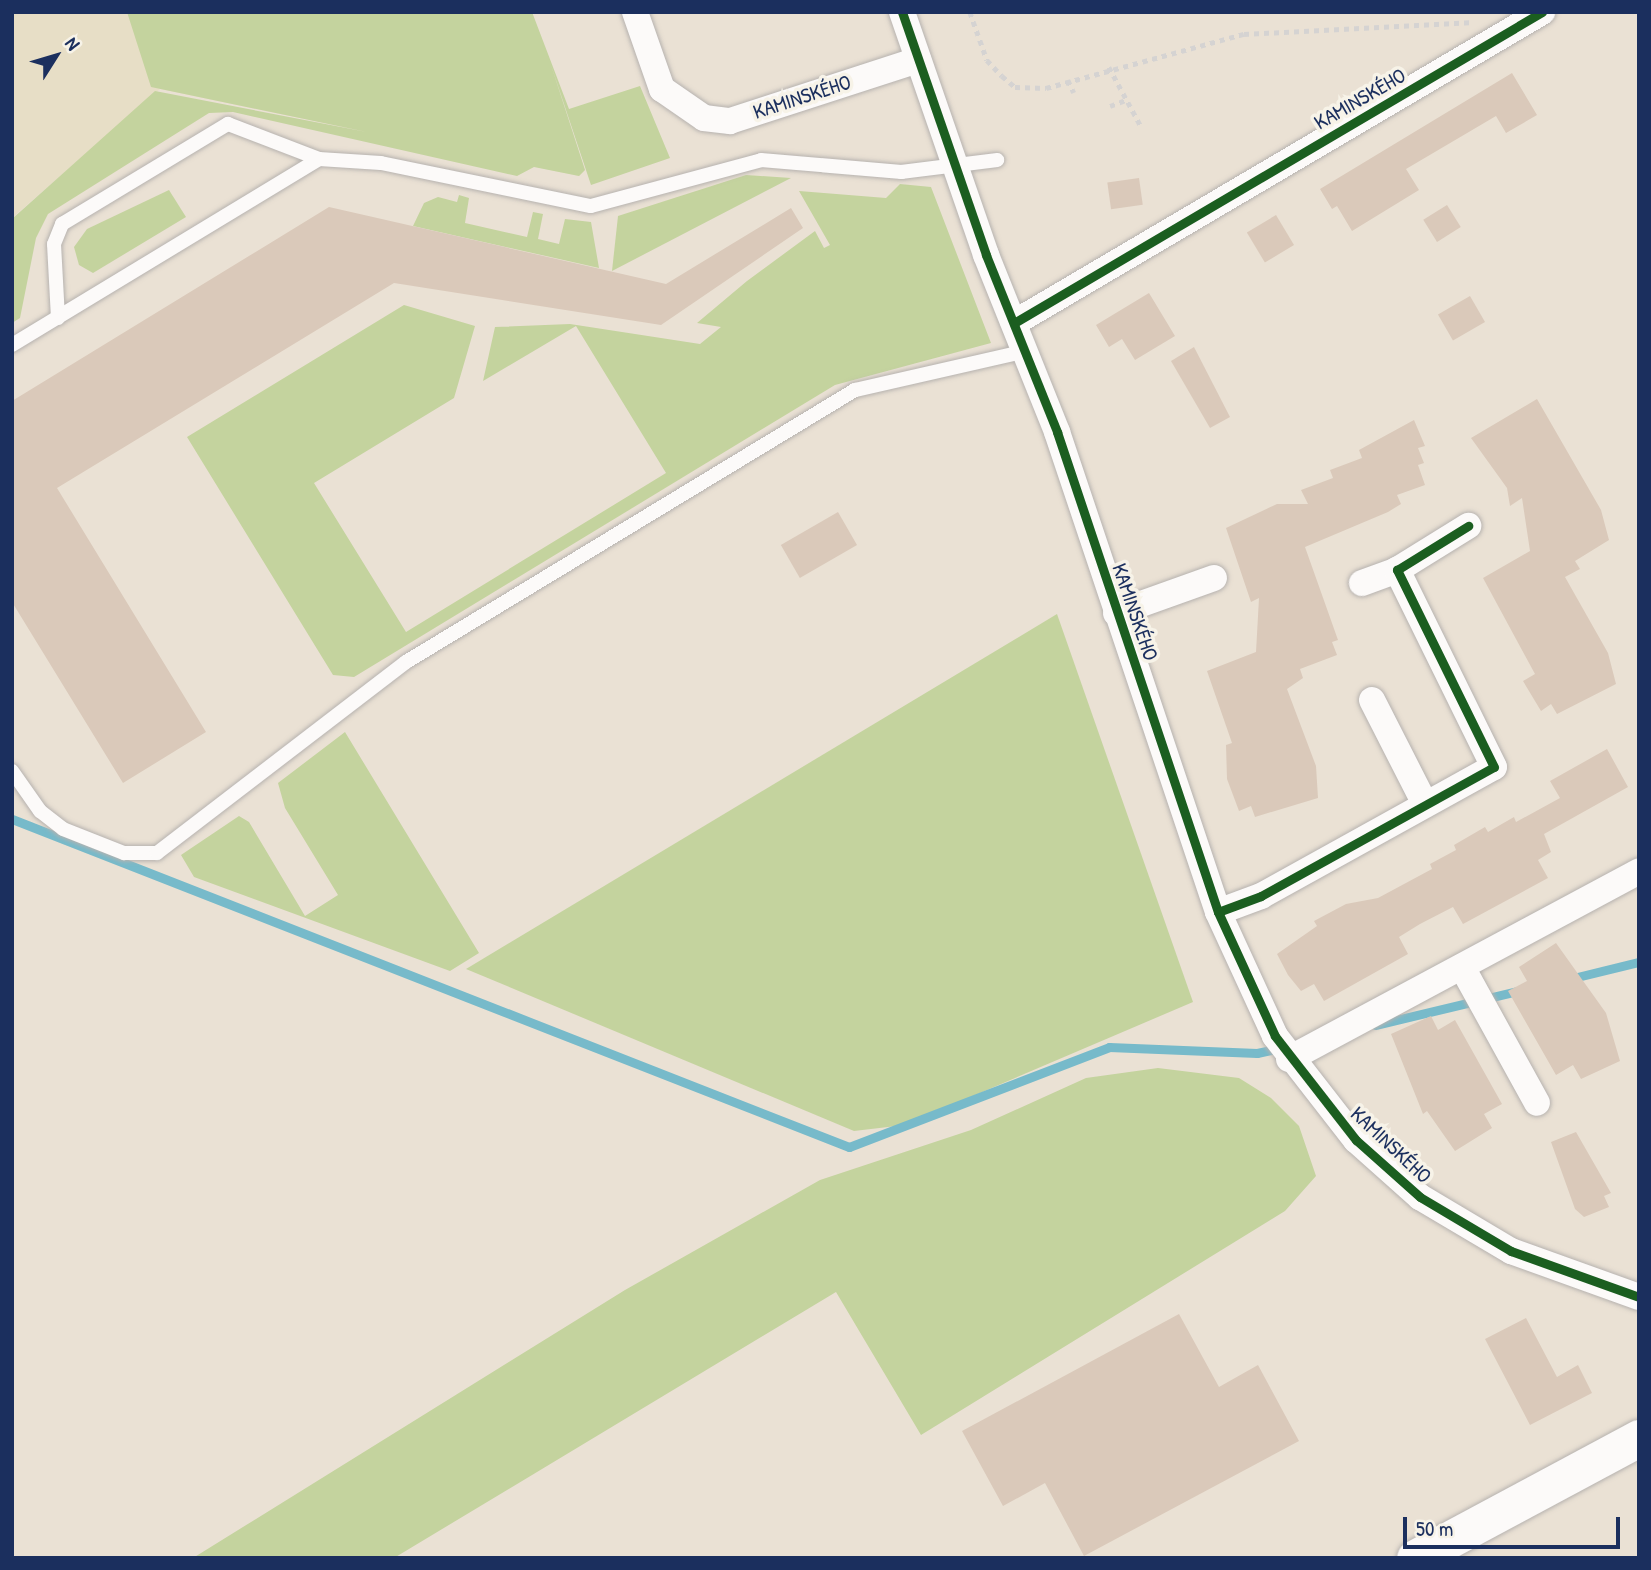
<!DOCTYPE html>
<html>
<head>
<meta charset="utf-8">
<style>
	body { margin:0 }
	#map { position:relative; width:1651px; height:1570px; overflow:hidden; background:#eae1d4; font-family:"Patrick Hand",sans-serif }
	div>[style] { position:absolute }
	[style*='--x'] { left:calc(var(--x)*1px); top:calc(var(--y)*1px); width:calc(var(--w)*1px); rotate:calc(var(--a)*1deg) }
	.built>* { inset:0; background:#e7dec6 }
	.green>* { inset:0; background:#c4d39e }
	.stream>* { height:9px; margin:-4.5px; padding:0 4.5px; transform-origin:4.5px; border-radius:4.5px; background:#77baca }
	.building>* { inset:0; background:#dac9ba; transform-origin:0 0 }
	.path>* { height:4.5px; margin-top:-2.25px; transform-origin:0; background:repeating-linear-gradient(90deg,#d5d3d2 0 5px,transparent 0 10px) }
	.roads { filter:drop-shadow(0 0 2px #b6b2af) drop-shadow(0 0 2px #b6b2af) }
	.service>* { height:14px; margin:-7px; padding:0 7px; transform-origin:7px; border-radius:7px; background:#fcfaf9 }
	.minor>* { height:26px; margin:-13px; padding:0 13px; transform-origin:13px; border-radius:13px; background:#fcfaf9 }
	.secondary>* { height:37px; margin:-18.5px; padding:0 18.5px; transform-origin:18.5px; border-radius:18.5px; background:#fcfaf9 }
	.cycleway>* { height:9px; margin:-4.5px; padding:0 4.5px; transform-origin:4.5px; border-radius:4.5px; background:#1b5e20 }
	span { translate:-50% -50%; white-space:nowrap; text-align:center; line-height:1.15; -webkit-text-stroke:7px #f7f3e8; paint-order:stroke }
	.street-label { font-size:21px; color:#1b2f5e }
	.frame { position:absolute; inset:0; border:14px solid #1b2f5e; pointer-events:none }
	.north { position:absolute; left:21px; top:21px; width:70px; height:70px; -webkit-text-stroke:5px #f7f3e8; paint-order:stroke; rotate:53deg; font-size:19px; font-weight:700; line-height:28px; text-align:center; color:#1b2f5e }
	.north::after { content:''; display:block; margin:auto; width:24px; height:32px; background:#1b2f5e; clip-path:polygon(50% 0,100% 100%,50% 72%,0 100%) }
	.scale { position:absolute; left:1403px; top:1517px; width:217px; height:32px; box-sizing:border-box; border:4px solid #1b2f5e; border-top:0; padding-left:9px; font-size:21px; line-height:24px; white-space:nowrap; color:#1b2f5e; -webkit-text-stroke:5px #f7f3e8; paint-order:stroke }
</style>
</head>
<body>
<div id="map">
	<div class="built">
		<i style="clip-path:polygon(12px 12px,532px 12px,585px 170px,579px 176px,160px 89px,12px 218px)"></i>
	</div>
	<div class="green">
		<i style="clip-path:polygon(127px 12px,532px 12px,569px 109px,640px 86px,670px 158px,591px 185px,550px 62px,585px 170px,579px 176px,534px 167px,517px 176px,233px 112px,209px 113px,48px 214px,36px 238px,20px 318px,12px 323px,12px 219px,155px 91px,367px 132px,151px 87px)"></i>
		<i style="clip-path:polygon(746px 175px,791px 178px,612px 271px,618px 216px)"></i>
		<i style="clip-path:polygon(900px 184px,931px 187px,991px 343px,835px 385px,354px 677px,333px 675px,187px 437px,404px 305px,475px 326px,454px 398px,314px 483px,406px 632px,666px 473px,576px 326px,483px 381px,495px 327px,570px 324px,700px 344px,721px 327px,697px 323px,747px 281px,815px 231px,824px 248px,830px 245px,799px 191px,886px 198px)"></i>
		<i style="clip-path:polygon(169px 190px,186px 217px,93px 273px,79px 265px,74px 247px,87px 229px)"></i>
		<i style="clip-path:polygon(459px 195px,469px 198px,465px 223px,527px 237px,533px 212px,543px 214px,538px 239px,559px 244px,565px 219px,591px 222px,599px 268px,413px 226px,424px 203px,438px 197px,457px 202px)"></i>
		<i style="clip-path:polygon(1057px 614px,1193px 1002px,905px 1125px,854px 1131px,466px 969px)"></i>
		<i style="clip-path:polygon(345px 732px,479px 953px,450px 971px,194px 877px,181px 855px,239px 816px,249px 822px,305px 916px,338px 895px,285px 808px,278px 783px)"></i>
		<i style="clip-path:polygon(1158px 1068px,1239px 1078px,1271px 1098px,1299px 1126px,1316px 1176px,1285px 1211px,921px 1435px,836px 1292px,394px 1558px,193px 1558px,625px 1290px,820px 1180px,971px 1130px,1086px 1078px)"></i>
	</div>
	<div class="stream">
		<i style="--x:12;--y:819;--w:899;--a:21.4"></i>
		<i style="--x:849;--y:1147;--w:279;--a:-21"></i>
		<i style="--x:1109;--y:1047;--w:148;--a:2.3"></i>
		<i style="--x:1257;--y:1053;--w:24;--a:-12"></i>
		<i style="--x:1569;--y:979;--w:72;--a:-13.7"></i>
		<i style="--x:1375;--y:1025;--w:147;--a:-13.4"></i>
	</div>
	<div class="building">
		<i style="clip-path:polygon(1512px 73px,1537px 115px,1506px 133px,1496px 116px,1406px 169px,1419px 190px,1352px 231px,1337px 206px,1332px 209px,1320px 189px)"></i>
		<i style="left:1139px;top:178px;width:27px;height:32px;rotate:82deg"></i>
		<i style="left:1447px;top:205px;width:26px;height:28px;rotate:58deg"></i>
		<i style="clip-path:polygon(329px 207px,666px 284px,791px 208px,803px 228px,661px 325px,394px 283px,57px 488px,206px 732px,123px 783px,12px 602px,12px 401px)"></i>
		<i style="left:1276px;top:215px;width:35px;height:34px;rotate:59deg"></i>
		<i style="clip-path:polygon(1149px 293px,1175px 336px,1135px 360px,1122px 339px,1109px 347px,1096px 325px)"></i>
		<i style="left:1470px;top:296px;width:30px;height:37px;rotate:60deg"></i>
		<i style="clip-path:polygon(1194px 347px,1230px 417px,1210px 428px,1171px 361px)"></i>
		<i style="clip-path:polygon(1537px 399px,1601px 510px,1609px 540px,1575px 561px,1580px 569px,1565px 577px,1608px 653px,1616px 684px,1557px 714px,1551px 704px,1541px 711px,1523px 681px,1535px 674px,1483px 578px,1530px 551px,1522px 498px,1510px 506px,1507px 488px,1471px 438px)"></i>
		<i style="clip-path:polygon(1414px 420px,1425px 446px,1418px 448px,1424px 463px,1418px 465px,1425px 485px,1397px 495px,1401px 504px,1388px 512px,1305px 547px,1338px 640px,1332px 642px,1337px 655px,1300px 669px,1303px 678px,1287px 689px,1316px 766px,1318px 798px,1255px 817px,1251px 806px,1239px 811px,1227px 779px,1226px 745px,1232px 743px,1207px 671px,1256px 652px,1259px 598px,1251px 602px,1226px 528px,1277px 504px,1308px 504px,1301px 490px,1333px 478px,1330px 470px,1362px 458px,1359px 450px)"></i>
		<i style="left:838px;top:512px;width:38px;height:66px;rotate:60deg"></i>
		<i style="clip-path:polygon(1607px 749px,1628px 787px,1544px 834px,1551px 852px,1538px 860px,1548px 878px,1463px 924px,1453px 907px,1420px 924px,1399px 937px,1408px 954px,1324px 1001px,1314px 984px,1301px 991px,1288px 975px,1277px 954px,1317px 926px,1314px 921px,1346px 904px,1378px 898px,1432px 869px,1430px 864px,1456px 850px,1454px 845px,1485px 827px,1488px 832px,1514px 817px,1516px 822px,1560px 798px,1550px 781px)"></i>
		<i style="clip-path:polygon(1556px 943px,1606px 1013px,1620px 1061px,1581px 1079px,1573px 1065px,1556px 1075px,1508px 991px,1527px 981px,1519px 967px)"></i>
		<i style="clip-path:polygon(1431px 1016px,1438px 1030px,1455px 1020px,1502px 1104px,1484px 1114px,1492px 1128px,1455px 1151px,1427px 1111px,1423px 1114px,1391px 1034px)"></i>
		<i style="clip-path:polygon(1576px 1132px,1611px 1193px,1604px 1196px,1609px 1207px,1584px 1217px,1575px 1209px,1551px 1142px)"></i>
		<i style="clip-path:polygon(1179px 1314px,1219px 1387px,1258px 1365px,1299px 1441px,1084px 1556px,1045px 1483px,1003px 1506px,962px 1431px)"></i>
		<i style="clip-path:polygon(1526px 1318px,1557px 1377px,1578px 1365px,1592px 1393px,1530px 1425px,1485px 1339px)"></i>
	</div>
	<div class="path">
		<i style="--x:970;--y:12;--w:51;--a:70.5"></i>
		<i style="--x:987;--y:60;--w:22;--a:47"></i>
		<i style="--x:1002;--y:76;--w:17;--a:40"></i>
		<i style="--x:1015;--y:87;--w:31;--a:2"></i>
		<i style="--x:1046;--y:88;--w:205;--a:-15.3"></i>
		<i style="--x:1244;--y:34;--w:226;--a:-3"></i>
		<i style="--x:1109;--y:67;--w:69;--a:61.6"></i>
		<i style="--x:1068;--y:80;--w:14;--a:65"></i>
		<i style="--x:1110;--y:106;--w:17;--a:-21"></i>
	</div>
	<div class="roads">
		<div class="service">
			<i style="--x:58;--y:318;--w:74;--a:-93.1"></i>
			<i style="--x:54;--y:244;--w:22;--a:-68"></i>
			<i style="--x:62;--y:224;--w:194;--a:-31.1"></i>
			<i style="--x:228;--y:124;--w:97;--a:21"></i>
			<i style="--x:12;--y:345;--w:359;--a:-31.2"></i>
			<i style="--x:319;--y:159;--w:62;--a:3.7"></i>
			<i style="--x:381;--y:163;--w:214;--a:11.6"></i>
			<i style="--x:591;--y:206;--w:176;--a:-15.1"></i>
			<i style="--x:761;--y:160;--w:141;--a:4.9"></i>
			<i style="--x:901;--y:172;--w:97;--a:-7.1"></i>
			<i style="--x:12;--y:771;--w:49;--a:55"></i>
			<i style="--x:40;--y:811;--w:29;--a:38"></i>
			<i style="--x:63;--y:829;--w:66;--a:21.5"></i>
			<i style="--x:124;--y:853;--w:33;--a:0"></i>
			<i style="--x:157;--y:853;--w:314;--a:-37.5"></i>
			<i style="--x:406;--y:662;--w:525;--a:-31.21"></i>
			<i style="--x:855;--y:390;--w:175;--a:-12.8"></i>
		</div>
		<div class="minor">
			<i style="--x:635;--y:12;--w:82;--a:70.7"></i>
			<i style="--x:662;--y:89;--w:51;--a:34.6"></i>
			<i style="--x:704;--y:118;--w:26;--a:7"></i>
			<i style="--x:730;--y:121;--w:198;--a:-18"></i>
			<i style="--x:902;--y:12;--w:257;--a:70.9"></i>
			<i style="--x:986;--y:255;--w:191;--a:68.1"></i>
			<i style="--x:1057;--y:432;--w:506;--a:71.46"></i>
			<i style="--x:1218;--y:912;--w:136;--a:65.3"></i>
			<i style="--x:1275;--y:1036;--w:132;--a:52.1"></i>
			<i style="--x:1356;--y:1140;--w:86;--a:41.7"></i>
			<i style="--x:1420;--y:1197;--w:106;--a:30.7"></i>
			<i style="--x:1511;--y:1251;--w:136;--a:19.8"></i>
			<i style="--x:1014;--y:323;--w:613;--a:-30.5"></i>
			<i style="--x:1362;--y:583;--w:37;--a:-20"></i>
			<i style="--x:1116;--y:613;--w:104;--a:-19.7"></i>
			<i style="--x:1372;--y:700;--w:117;--a:63"></i>
			<i style="--x:1218;--y:912;--w:46;--a:-20.4"></i>
			<i style="--x:1261;--y:896;--w:266;--a:-29"></i>
			<i style="--x:1494;--y:767;--w:220;--a:-116.2"></i>
			<i style="--x:1397;--y:570;--w:84;--a:-31.8"></i>
			<i style="--x:1462;--y:967;--w:155;--a:61.1"></i>
			<i style="--x:1289;--y:1059;--w:397;--a:-28.2"></i>
		</div>
		<div class="secondary">
			<i style="--x:1415;--y:1558;--w:254;--a:-28.2"></i>
		</div>
	</div>
	<div class="cycleway">
		<i style="--x:902;--y:12;--w:257;--a:70.9"></i>
		<i style="--x:986;--y:255;--w:191;--a:68.1"></i>
		<i style="--x:1057;--y:432;--w:506;--a:71.46"></i>
		<i style="--x:1218;--y:912;--w:136;--a:65.3"></i>
		<i style="--x:1275;--y:1036;--w:132;--a:52.1"></i>
		<i style="--x:1356;--y:1140;--w:86;--a:41.7"></i>
		<i style="--x:1420;--y:1197;--w:106;--a:30.7"></i>
		<i style="--x:1511;--y:1251;--w:136;--a:19.8"></i>
		<i style="--x:1014;--y:323;--w:613;--a:-30.5"></i>
		<i style="--x:1218;--y:912;--w:46;--a:-20.4"></i>
		<i style="--x:1261;--y:896;--w:266;--a:-29"></i>
		<i style="--x:1494;--y:767;--w:220;--a:-116.2"></i>
		<i style="--x:1397;--y:570;--w:84;--a:-31.8"></i>
	</div>
	<div class="street-label">
		<span style="left:802px;top:97px;rotate:-18deg">KAMINSKÉHO</span>
		<span style="left:1360px;top:99px;rotate:-30deg">KAMINSKÉHO</span>
		<span style="left:1135px;top:612px;rotate:71deg">KAMINSKÉHO</span>
		<span style="left:1391px;top:1145px;rotate:43deg">KAMINSKÉHO</span>
	</div>
	<div class="frame"></div>
	<div class="north">N</div>
	<div class="scale">50 m</div>
</div>
</body>
</html>
